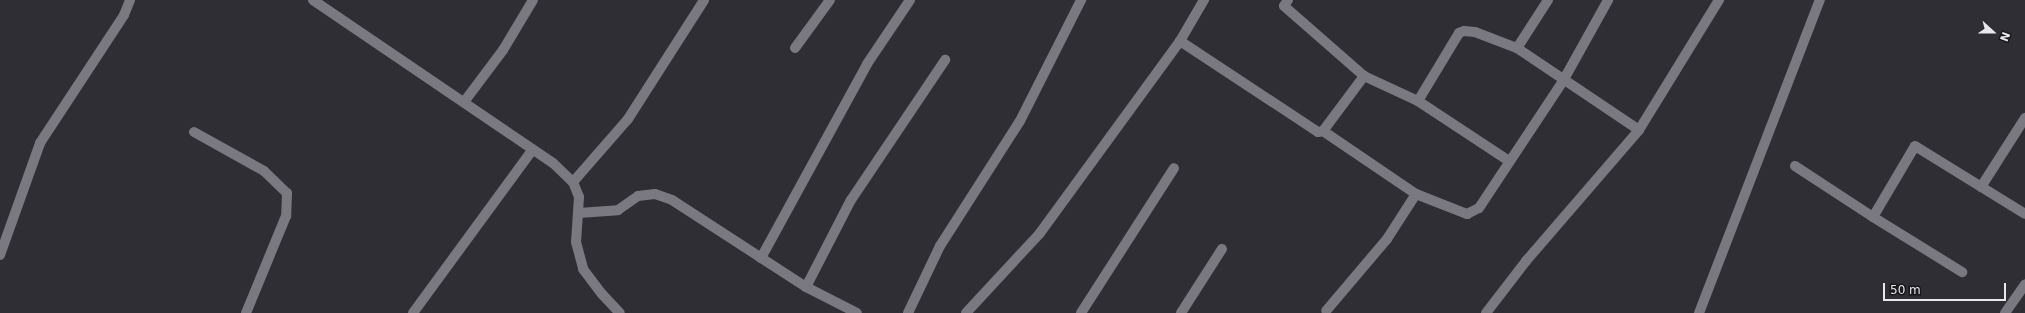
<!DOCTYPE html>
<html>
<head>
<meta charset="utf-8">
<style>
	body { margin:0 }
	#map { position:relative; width:2025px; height:313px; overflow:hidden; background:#302e35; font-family:"DejaVu Sans",sans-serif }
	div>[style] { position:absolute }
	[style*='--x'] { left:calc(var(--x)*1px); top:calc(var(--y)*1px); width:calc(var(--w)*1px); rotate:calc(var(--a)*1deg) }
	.minor>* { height:10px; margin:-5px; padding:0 5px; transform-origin:5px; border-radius:5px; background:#7a7880 }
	span { translate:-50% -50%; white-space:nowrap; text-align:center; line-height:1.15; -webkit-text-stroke:4px #18171a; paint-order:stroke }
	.north { position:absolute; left:1973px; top:12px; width:40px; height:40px; -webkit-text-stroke:3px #18171a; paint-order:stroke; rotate:111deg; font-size:11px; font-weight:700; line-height:16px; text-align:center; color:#e8e7ec }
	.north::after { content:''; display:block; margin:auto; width:14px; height:18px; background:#e8e7ec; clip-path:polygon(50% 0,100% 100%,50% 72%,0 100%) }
	.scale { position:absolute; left:1883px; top:283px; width:123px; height:18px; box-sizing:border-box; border:2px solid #e8e7ec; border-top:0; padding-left:5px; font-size:12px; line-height:14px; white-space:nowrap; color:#e8e7ec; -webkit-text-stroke:3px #18171a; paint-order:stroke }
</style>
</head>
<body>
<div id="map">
	<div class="minor">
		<i style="--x:313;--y:0;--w:290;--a:34.2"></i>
		<i style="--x:553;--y:163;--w:28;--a:44"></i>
		<i style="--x:573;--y:182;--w:16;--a:68"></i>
		<i style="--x:579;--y:197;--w:45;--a:93.8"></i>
		<i style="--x:576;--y:242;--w:28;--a:75"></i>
		<i style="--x:583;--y:269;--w:31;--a:53"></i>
		<i style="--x:602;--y:294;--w:26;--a:47"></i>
		<i style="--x:1288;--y:0;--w:7;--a:124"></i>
		<i style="--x:1284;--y:6;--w:106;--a:41.2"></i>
		<i style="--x:1364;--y:76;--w:60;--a:24.8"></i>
		<i style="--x:1418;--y:101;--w:109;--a:33.4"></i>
		<i style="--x:1180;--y:41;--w:165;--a:33.4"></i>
		<i style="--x:1318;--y:132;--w:5;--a:-11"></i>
		<i style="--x:1323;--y:131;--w:112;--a:34.1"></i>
		<i style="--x:1416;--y:194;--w:54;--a:122.8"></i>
		<i style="--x:1387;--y:239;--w:94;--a:130.3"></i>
		<i style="--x:795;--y:48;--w:59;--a:-53.9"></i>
		<i style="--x:1517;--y:48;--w:57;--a:-57.1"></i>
		<i style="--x:1418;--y:101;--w:79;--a:-58.9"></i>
		<i style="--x:1459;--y:33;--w:5;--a:-22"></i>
		<i style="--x:1464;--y:31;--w:11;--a:5"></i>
		<i style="--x:1475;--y:32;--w:45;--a:20.9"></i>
		<i style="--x:1517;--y:48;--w:147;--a:33.9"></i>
		<i style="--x:464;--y:102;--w:65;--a:-53.1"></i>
		<i style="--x:503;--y:50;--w:58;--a:-59"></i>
		<i style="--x:1323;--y:131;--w:69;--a:-53.3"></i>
		<i style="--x:194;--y:132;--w:80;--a:29.1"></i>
		<i style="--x:264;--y:171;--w:32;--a:44"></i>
		<i style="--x:287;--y:193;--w:23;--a:92"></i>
		<i style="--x:286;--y:216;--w:105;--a:112.4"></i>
		<i style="--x:1795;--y:166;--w:93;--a:33.2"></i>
		<i style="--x:1873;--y:217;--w:82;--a:-59.4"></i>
		<i style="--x:1915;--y:146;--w:129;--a:31.7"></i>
		<i style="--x:573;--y:182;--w:84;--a:-48.9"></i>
		<i style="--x:628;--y:119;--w:141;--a:-57.4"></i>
		<i style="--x:1981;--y:187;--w:82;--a:-57.5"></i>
		<i style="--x:1416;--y:194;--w:55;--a:21.4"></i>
		<i style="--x:1467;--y:214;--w:13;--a:-27"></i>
		<i style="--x:1479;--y:208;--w:152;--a:-56.5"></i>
		<i style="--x:1563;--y:81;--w:93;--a:-60.9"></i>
		<i style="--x:579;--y:213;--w:39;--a:-4"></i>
		<i style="--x:618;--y:210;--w:24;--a:-35"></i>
		<i style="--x:638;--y:196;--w:17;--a:-7"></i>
		<i style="--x:655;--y:194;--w:18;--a:19"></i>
		<i style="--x:672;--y:200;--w:160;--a:33"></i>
		<i style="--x:806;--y:287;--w:57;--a:27"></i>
		<i style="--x:1873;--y:217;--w:105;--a:31.7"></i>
		<i style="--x:0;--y:255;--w:119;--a:-70.3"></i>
		<i style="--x:40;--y:143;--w:153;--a:-56.7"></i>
		<i style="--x:124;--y:15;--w:16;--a:-68"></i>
		<i style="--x:761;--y:258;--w:221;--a:-61.3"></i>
		<i style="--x:867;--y:64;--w:77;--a:-56.1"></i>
		<i style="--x:806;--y:287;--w:98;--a:-62.7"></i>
		<i style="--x:851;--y:200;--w:169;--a:-56.1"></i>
		<i style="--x:413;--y:313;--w:203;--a:-53.8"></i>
		<i style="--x:908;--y:313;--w:74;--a:-64.5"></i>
		<i style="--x:940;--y:246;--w:148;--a:-57.4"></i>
		<i style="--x:1020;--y:121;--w:136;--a:-63.2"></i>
		<i style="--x:966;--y:313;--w:109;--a:-47.2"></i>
		<i style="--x:1040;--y:233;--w:238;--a:-53.9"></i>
		<i style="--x:1180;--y:41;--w:48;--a:-59.7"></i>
		<i style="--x:1081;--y:313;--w:172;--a:-57.3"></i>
		<i style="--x:1181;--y:313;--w:76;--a:-57.4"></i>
		<i style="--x:1486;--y:313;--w:66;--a:-52.4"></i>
		<i style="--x:1526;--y:261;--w:173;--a:-49.2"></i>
		<i style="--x:1639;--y:130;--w:153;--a:-58.4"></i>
		<i style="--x:1699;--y:313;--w:336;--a:-68.9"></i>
		<i style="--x:2005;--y:313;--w:35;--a:-55"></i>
	</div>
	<div class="north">N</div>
	<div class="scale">50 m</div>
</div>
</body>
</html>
